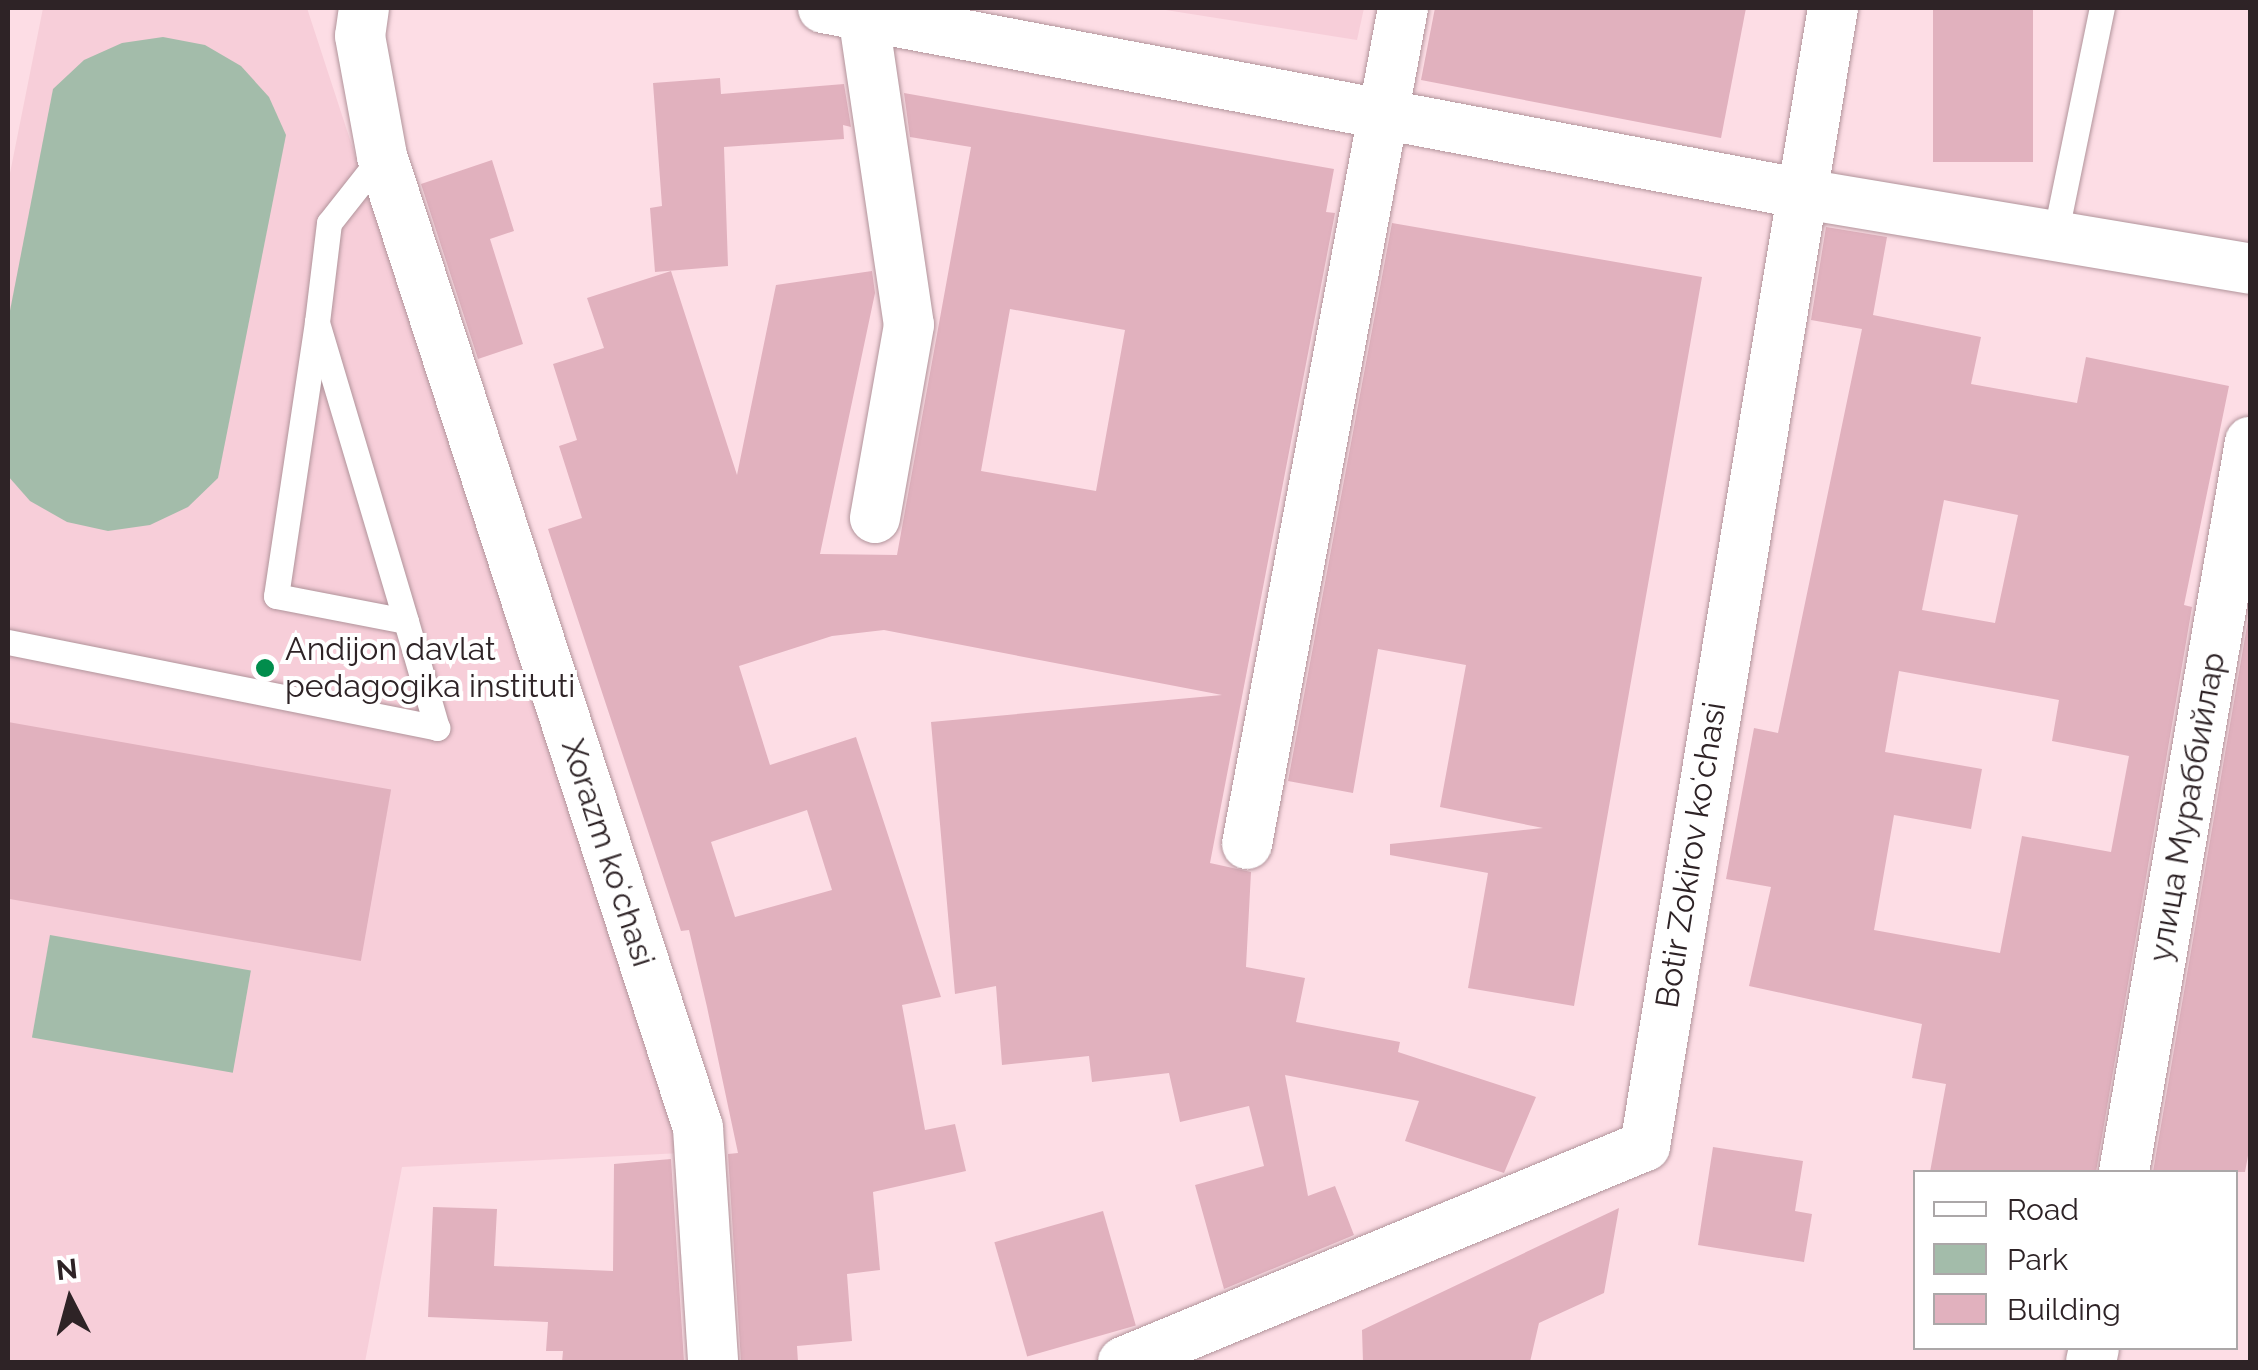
<!DOCTYPE html>
<html>
<head>
<meta charset="utf-8">
<style>
	body { margin:0 }
	#map { position:relative; width:2258px; height:1370px; overflow:hidden; background:#fddde5; font-family:Raleway,sans-serif }
	div>[style] { position:absolute }
	[style*='--x'] { left:calc(var(--x)*1px); top:calc(var(--y)*1px); width:calc(var(--w)*1px); rotate:calc(var(--a)*1deg) }
	.built>* { inset:0; background:#f7ced9 }
	.green>* { inset:0; background:#a3bcaa; transform-origin:0 0 }
	.building>* { inset:0; background:#e1b1be; transform-origin:0 0 }
	.roads { filter:drop-shadow(0 0 2px #b1949b) drop-shadow(0 0 2px #b1949b) }
	.service>* { height:25px; margin:-12.5px; padding:0 12.5px; transform-origin:12.5px; border-radius:12.5px; background:#fff }
	.minor>* { height:50px; margin:-25px; padding:0 25px; transform-origin:25px; border-radius:25px; background:#fff }
	.dots>* { width:28px; height:28px; translate:-50% -50%; box-sizing:border-box; border:5px solid #fff; border-radius:50% }
	span { translate:-50% -50%; white-space:nowrap; text-align:center; line-height:1.15; -webkit-text-stroke:8px #fff; paint-order:stroke }
	.poi-label { font-size:32px; color:#2e2326 }
	.left { translate:0 -50%; text-align:left }
	.street-label { font-size:32px; color:#2e2326 }
	.frame { position:absolute; inset:0; border:10px solid #2e2326; pointer-events:none }
	.legend { position:absolute; left:1913px; top:1170px; width:325px; height:180px; box-sizing:border-box; background:#fff; border:2px solid #aba7a8; margin:0; padding:12px 18px; list-style:none; font-size:30px; color:#2e2326 }
	.legend li { display:flex; align-items:center; gap:20px; height:50px }
	.legend b { width:50px; border:2px solid #aba7a8 }
	.north { position:absolute; left:20px; top:1250px; width:100px; height:100px; -webkit-text-stroke:8px #fff; paint-order:stroke; rotate:354deg; font-size:28px; font-weight:700; line-height:40px; text-align:center; color:#2e2326 }
	.north::after { content:''; display:block; margin:auto; width:35px; height:45px; background:#2e2326; clip-path:polygon(50% 0,100% 100%,50% 72%,0 100%) }
</style>
</head>
<body>
<div id="map">
	<div class="built">
		<i style="clip-path:polygon(43px 8px,307px 8px,681px 1153px,402px 1167px,365px 1362px,8px 1362px,8px 183px)"></i>
		<i style="clip-path:polygon(1153px 8px,1364px 8px,1357px 40px)"></i>
	</div>
	<div class="green">
		<i style="clip-path:polygon(163px 37px,205px 45px,241px 66px,269px 97px,286px 135px,218px 478px,188px 507px,150px 525px,108px 531px,67px 522px,30px 501px,8px 476px,8px 321px,53px 89px,84px 60px,122px 43px)"></i>
		<i style="left:50px;top:935px;width:204px;height:104px;rotate:10deg"></i>
	</div>
	<div class="building">
		<i style="clip-path:polygon(1435px 8px,1746px 8px,1721px 138px,1421px 80px)"></i>
		<i style="left:1933px;top:8px;width:100px;height:154px"></i>
		<i style="clip-path:polygon(720px 78px,721px 94px,844px 84px,851px 127px,843px 125px,844px 139px,724px 147px,728px 266px,655px 272px,650px 208px,662px 206px,653px 83px)"></i>
		<i style="clip-path:polygon(evenodd,904px 93px,1334px 169px,1326px 212px,1335px 213px,1210px 863px,1251px 872px,1246px 967px,1305px 978px,1296px 1022px,1400px 1042px,1398px 1052px,1536px 1097px,1504px 1173px,1405px 1141px,1419px 1101px,1285px 1075px,1308px 1196px,1335px 1186px,1354px 1235px,1224px 1289px,1195px 1185px,1264px 1166px,1249px 1106px,1180px 1122px,1169px 1073px,1092px 1082px,1089px 1056px,1002px 1065px,996px 986px,955px 994px,931px 722px,1222px 695px,884px 630px,832px 636px,739px 666px,770px 765px,856px 737px,941px 997px,902px 1005px,925px 1130px,955px 1124px,966px 1171px,873px 1192px,880px 1270px,847px 1274px,852px 1341px,797px 1346px,798px 1362px,741px 1362px,728px 1154px,738px 1153px,707px 1007px,689px 930px,681px 931px,548px 529px,582px 518px,559px 446px,577px 440px,553px 364px,604px 348px,587px 298px,671px 271px,737px 475px,776px 285px,872px 271px,875px 293px,820px 554px,897px 555px,971px 147px,910px 137px,904px 93px,1010px 309px,1125px 330px,1096px 491px,981px 471px,1010px 309px,904px 93px,807px 810px,832px 890px,735px 917px,711px 842px,807px 810px)"></i>
		<i style="clip-path:polygon(492px 160px,514px 231px,490px 239px,523px 344px,478px 359px,421px 184px)"></i>
		<i style="clip-path:polygon(1392px 223px,1702px 277px,1574px 1006px,1468px 988px,1488px 873px,1390px 855px,1390px 844px,1543px 828px,1440px 807px,1466px 665px,1378px 649px,1353px 793px,1288px 781px)"></i>
		<i style="clip-path:polygon(evenodd,1826px 227px,1887px 237px,1873px 315px,1981px 337px,1971px 384px,2077px 403px,2086px 357px,2229px 386px,2184px 605px,2192px 607px,2096px 1172px,1930px 1172px,1946px 1084px,1912px 1078px,1922px 1024px,1749px 986px,1771px 887px,1726px 879px,1754px 728px,1778px 733px,1862px 329px,1811px 320px,1826px 227px,1944px 500px,2018px 515px,1995px 623px,1922px 610px,1944px 500px,1826px 227px,1899px 671px,2059px 700px,2052px 741px,2129px 756px,2111px 852px,2022px 836px,2000px 953px,1874px 930px,1894px 815px,1971px 829px,1982px 769px,1885px 752px,1899px 671px)"></i>
		<i style="clip-path:polygon(2248px 620px,2250px 1145px,2245px 1172px,2153px 1172px)"></i>
		<i style="left:8px;top:722px;width:389px;height:174px;rotate:10deg"></i>
		<i style="clip-path:polygon(1713px 1147px,1803px 1161px,1795px 1211px,1812px 1214px,1804px 1262px,1698px 1245px)"></i>
		<i style="clip-path:polygon(671px 1159px,684px 1362px,562px 1362px,563px 1351px,546px 1351px,548px 1322px,428px 1317px,433px 1207px,497px 1209px,494px 1266px,613px 1271px,614px 1164px)"></i>
		<i style="clip-path:polygon(1619px 1208px,1604px 1293px,1539px 1323px,1530px 1362px,1363px 1362px,1362px 1330px)"></i>
		<i style="left:1103px;top:1211px;width:119px;height:113px;rotate:74deg"></i>
	</div>
	<div class="roads">
		<div class="service">
			<i style="--x:2055;--y:236;--w:233;--a:-78.4"></i>
			<i style="--x:317;--y:322;--w:100;--a:-83.1"></i>
			<i style="--x:329;--y:223;--w:85;--a:-51.7"></i>
			<i style="--x:8;--y:642;--w:438;--a:11.3"></i>
			<i style="--x:437;--y:728;--w:111;--a:-106.2"></i>
			<i style="--x:406;--y:621;--w:312;--a:-106.6"></i>
			<i style="--x:317;--y:322;--w:277;--a:98.5"></i>
			<i style="--x:276;--y:596;--w:132;--a:10.9"></i>
		</div>
		<div class="minor">
			<i style="--x:364;--y:8;--w:28;--a:98"></i>
			<i style="--x:360;--y:36;--w:122;--a:79.6"></i>
			<i style="--x:382;--y:156;--w:1022;--a:71.99"></i>
			<i style="--x:698;--y:1128;--w:234;--a:86.3"></i>
			<i style="--x:823;--y:8;--w:992;--a:10.74"></i>
			<i style="--x:1798;--y:193;--w:458;--a:9.5"></i>
			<i style="--x:863;--y:14;--w:314;--a:81.6"></i>
			<i style="--x:909;--y:325;--w:196;--a:100"></i>
			<i style="--x:1247;--y:844;--w:850;--a:-79.43"></i>
			<i style="--x:2124;--y:1172;--w:741;--a:-80.21"></i>
			<i style="--x:1123;--y:1362;--w:565;--a:-22.48"></i>
			<i style="--x:1645;--y:1146;--w:1153;--a:-80.62"></i>
			<i style="--x:2091;--y:1362;--w:14;--a:-78"></i>
		</div>
	</div>
	<div class="dots">
		<i style="left:265px;top:668px;background:#018d4c"></i>
	</div>
	<div class="poi-label">
		<span class="left" style="left:285px;top:668px">Andijon davlat<br>pedagogika instituti</span>
	</div>
	<div class="street-label">
		<span style="left:2187px;top:807px;rotate:-80deg">улица Мураббийлар</span>
		<span style="left:608px;top:853px;rotate:72deg">Xorazm koʻchasi</span>
		<span style="left:1691px;top:855px;rotate:-81deg">Botir Zokirov koʻchasi</span>
	</div>
	<div class="frame"></div>
	<ul class="legend">
	<li><b style="height:12px;background:#fff"></b>Road</li>
	<li><b style="height:28px;background:#a3bcaa"></b>Park</li>
	<li><b style="height:28px;background:#e1b1be"></b>Building</li>
	</ul>
	<div class="north">N</div>
</div>
</body>
</html>
